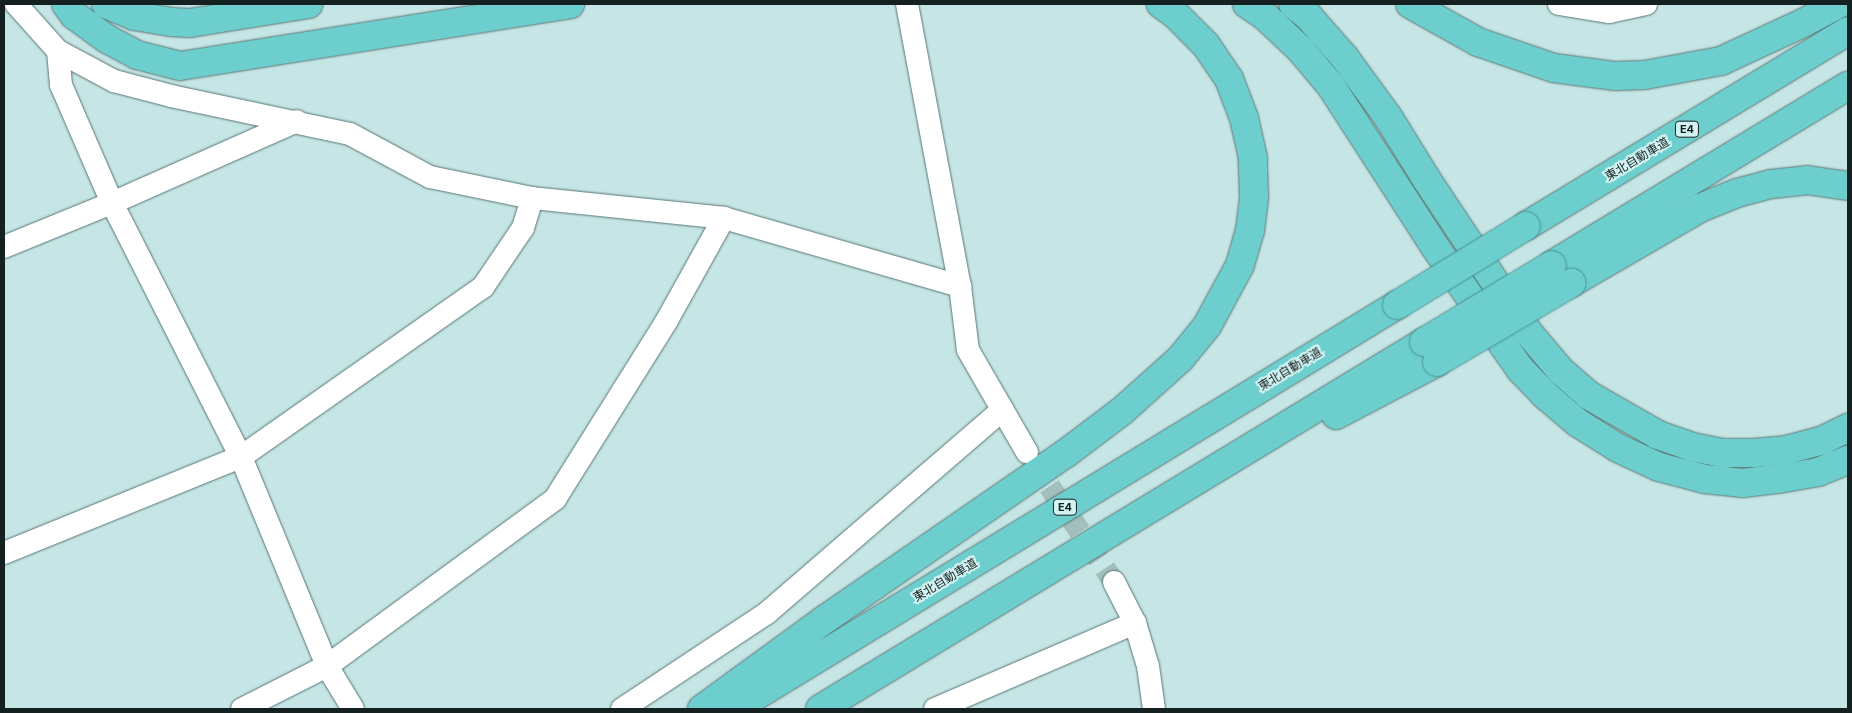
<!DOCTYPE html>
<html>
<head>
<meta charset="utf-8">
<style>
	body { margin:0 }
	#map { position:relative; width:1852px; height:713px; overflow:hidden; background:#c6e6e6; font-family:Inter,"Noto Sans JP",sans-serif }
	div>[style] { position:absolute }
	[style*='--x'] { left:calc(var(--x)*1px); top:calc(var(--y)*1px); width:calc(var(--w)*1px); rotate:calc(var(--a)*1deg) }
	.street-tunnel>* { height:22px; margin-top:-11px; transform-origin:0; background:repeating-linear-gradient(90deg,#a2bfbe 0 22px,transparent 0 33px) }
	.roads { filter:drop-shadow(0 0 1px #587575) drop-shadow(0 0 1px #587575) }
	.street>* { height:22px; margin:-11px; padding:0 11px; transform-origin:11px; border-radius:11px; background:#fff }
	.highway>* { height:28px; margin:-14px; padding:0 14px; transform-origin:14px; border-radius:14px; background:#6ccfce }
	.bridges { filter:drop-shadow(0 0 1px #4d9291) drop-shadow(0 0 1px #4d9291) }
	.highway-bridge>* { height:28px; margin:-14px; padding:0 14px; transform-origin:14px; border-radius:14px; background:#6ccfce }
	span { translate:-50% -50%; white-space:nowrap; text-align:center; line-height:1.15; -webkit-text-stroke:4px #d3f3f3; paint-order:stroke }
	.shield-label span { padding:1px 4px; background:#d3f3f3; border:1px solid; border-radius:4px; -webkit-text-stroke-width:0 }
	.shield-label { font-size:11px; color:#142120; font-weight:700 }
	.street-label { font-size:12px; color:#142120 }
	.frame { position:absolute; inset:0; border:5px solid #142120; pointer-events:none }
</style>
</head>
<body>
<div id="map">
	<div class="street-tunnel">
		<i style="--x:1031;--y:459;--w:148;--a:56"></i>
	</div>
	<div class="roads">
		<div class="street">
			<i style="--x:16;--y:4;--w:63;--a:48.2"></i>
			<i style="--x:58;--y:51;--w:64;--a:28.2"></i>
			<i style="--x:114;--y:81;--w:59;--a:14.7"></i>
			<i style="--x:171;--y:96;--w:183;--a:12"></i>
			<i style="--x:350;--y:134;--w:91;--a:28.3"></i>
			<i style="--x:430;--y:177;--w:104;--a:11.6"></i>
			<i style="--x:532;--y:198;--w:193;--a:5.9"></i>
			<i style="--x:724;--y:218;--w:246;--a:16.1"></i>
			<i style="--x:907;--y:4;--w:287;--a:79.4"></i>
			<i style="--x:960;--y:286;--w:64;--a:82.9"></i>
			<i style="--x:968;--y:350;--w:118;--a:60"></i>
			<i style="--x:1559;--y:4;--w:51;--a:9.1"></i>
			<i style="--x:1609;--y:12;--w:38;--a:-12"></i>
			<i style="--x:58;--y:51;--w:34;--a:85"></i>
			<i style="--x:61;--y:85;--w:129;--a:66.6"></i>
			<i style="--x:112;--y:203;--w:285;--a:63.1"></i>
			<i style="--x:241;--y:457;--w:226;--a:67.6"></i>
			<i style="--x:327;--y:666;--w:50;--a:58.8"></i>
			<i style="--x:4;--y:247;--w:117;--a:-22.2"></i>
			<i style="--x:112;--y:203;--w:202;--a:-23.9"></i>
			<i style="--x:4;--y:553;--w:256;--a:-22.1"></i>
			<i style="--x:241;--y:457;--w:296;--a:-35.1"></i>
			<i style="--x:483;--y:287;--w:71;--a:-55.9"></i>
			<i style="--x:523;--y:228;--w:31;--a:-73"></i>
			<i style="--x:1114;--y:582;--w:46;--a:62.9"></i>
			<i style="--x:1135;--y:623;--w:45;--a:73.2"></i>
			<i style="--x:1148;--y:666;--w:43;--a:82.1"></i>
			<i style="--x:242;--y:709;--w:95;--a:-26.8"></i>
			<i style="--x:327;--y:666;--w:283;--a:-36.2"></i>
			<i style="--x:555;--y:499;--w:209;--a:-57.9"></i>
			<i style="--x:666;--y:322;--w:119;--a:-60.9"></i>
			<i style="--x:622;--y:709;--w:174;--a:-33.5"></i>
			<i style="--x:767;--y:613;--w:311;--a:-40.8"></i>
			<i style="--x:935;--y:709;--w:218;--a:-23.3"></i>
		</div>
		<div class="highway">
			<i style="--x:66;--y:4;--w:14;--a:54"></i>
			<i style="--x:74;--y:15;--w:41;--a:36"></i>
			<i style="--x:107;--y:39;--w:34;--a:28"></i>
			<i style="--x:137;--y:55;--w:44;--a:14.3"></i>
			<i style="--x:180;--y:66;--w:395;--a:-9"></i>
			<i style="--x:106;--y:4;--w:30;--a:23"></i>
			<i style="--x:134;--y:16;--w:36;--a:9"></i>
			<i style="--x:170;--y:22;--w:20;--a:3"></i>
			<i style="--x:190;--y:23;--w:120;--a:-9.1"></i>
			<i style="--x:1247;--y:4;--w:23;--a:34"></i>
			<i style="--x:1266;--y:17;--w:47;--a:43.3"></i>
			<i style="--x:1300;--y:49;--w:48;--a:50"></i>
			<i style="--x:1331;--y:86;--w:192;--a:57.1"></i>
			<i style="--x:1435;--y:247;--w:121;--a:55.1"></i>
			<i style="--x:1504;--y:346;--w:29;--a:55"></i>
			<i style="--x:1521;--y:370;--w:35;--a:46"></i>
			<i style="--x:1545;--y:395;--w:43;--a:40.3"></i>
			<i style="--x:1578;--y:423;--w:47;--a:32"></i>
			<i style="--x:1618;--y:448;--w:45;--a:24.9"></i>
			<i style="--x:1659;--y:467;--w:48;--a:14.6"></i>
			<i style="--x:1705;--y:479;--w:38;--a:6"></i>
			<i style="--x:1743;--y:483;--w:35;--a:-7"></i>
			<i style="--x:1778;--y:479;--w:41;--a:-9.9"></i>
			<i style="--x:1818;--y:472;--w:32;--a:-22"></i>
			<i style="--x:1293;--y:4;--w:21;--a:39"></i>
			<i style="--x:1309;--y:17;--w:55;--a:48.7"></i>
			<i style="--x:1345;--y:58;--w:73;--a:53.9"></i>
			<i style="--x:1388;--y:117;--w:74;--a:58.2"></i>
			<i style="--x:1427;--y:180;--w:182;--a:56.4"></i>
			<i style="--x:1528;--y:332;--w:51;--a:49.8"></i>
			<i style="--x:1561;--y:371;--w:38;--a:41"></i>
			<i style="--x:1590;--y:396;--w:78;--a:29.8"></i>
			<i style="--x:1658;--y:435;--w:36;--a:19"></i>
			<i style="--x:1692;--y:447;--w:31;--a:11"></i>
			<i style="--x:1722;--y:453;--w:32;--a:0"></i>
			<i style="--x:1754;--y:453;--w:32;--a:-5"></i>
			<i style="--x:1786;--y:450;--w:38;--a:-15"></i>
			<i style="--x:1823;--y:440;--w:28;--a:-26"></i>
			<i style="--x:1410;--y:4;--w:78;--a:29.2"></i>
			<i style="--x:1478;--y:42;--w:80;--a:18.9"></i>
			<i style="--x:1554;--y:68;--w:62;--a:7.5"></i>
			<i style="--x:1615;--y:76;--w:30;--a:-2"></i>
			<i style="--x:1645;--y:75;--w:77;--a:-10.4"></i>
			<i style="--x:1721;--y:61;--w:90;--a:-24.9"></i>
			<i style="--x:1803;--y:23;--w:40;--a:-28"></i>
			<i style="--x:1526;--y:226;--w:376;--a:-31.2"></i>
			<i style="--x:1552;--y:265;--w:346;--a:-31.2"></i>
			<i style="--x:1571;--y:283;--w:149;--a:-30.2"></i>
			<i style="--x:1700;--y:208;--w:40;--a:-22"></i>
			<i style="--x:1737;--y:193;--w:35;--a:-15"></i>
			<i style="--x:1771;--y:184;--w:36;--a:-6"></i>
			<i style="--x:1807;--y:180;--w:41;--a:8.3"></i>
			<i style="--x:1336;--y:415;--w:114;--a:-27.7"></i>
			<i style="--x:702;--y:709;--w:151;--a:-36.1"></i>
			<i style="--x:824;--y:620;--w:293;--a:-34.6"></i>
			<i style="--x:1065;--y:454;--w:71;--a:-37"></i>
			<i style="--x:1122;--y:411;--w:78;--a:-41.9"></i>
			<i style="--x:1180;--y:359;--w:43;--a:-50.7"></i>
			<i style="--x:1207;--y:326;--w:69;--a:-61.6"></i>
			<i style="--x:1240;--y:265;--w:35;--a:-74"></i>
			<i style="--x:1250;--y:231;--w:35;--a:-83"></i>
			<i style="--x:1254;--y:196;--w:38;--a:-92"></i>
			<i style="--x:1253;--y:158;--w:41;--a:-102.7"></i>
			<i style="--x:1244;--y:118;--w:42;--a:-111"></i>
			<i style="--x:1229;--y:79;--w:41;--a:-124.1"></i>
			<i style="--x:1206;--y:45;--w:42;--a:-135"></i>
			<i style="--x:1176;--y:15;--w:19;--a:-144"></i>
			<i style="--x:734;--y:709;--w:776;--a:-31.36"></i>
			<i style="--x:820;--y:709;--w:707;--a:-31.28"></i>
		</div>
	</div>
	<div class="bridges">
		<div class="highway-bridge">
			<i style="--x:1397;--y:305;--w:151;--a:-31.5"></i>
			<i style="--x:1424;--y:342;--w:149;--a:-31"></i>
			<i style="--x:1437;--y:362;--w:156;--a:-30.5"></i>
		</div>
	</div>
	<div class="shield-label">
		<span style="left:1687px;top:129px">E4</span>
		<span style="left:1065px;top:507px">E4</span>
	</div>
	<div class="street-label">
		<span style="left:1637px;top:159px;rotate:-31deg">東北自動車道</span>
		<span style="left:1290px;top:369px;rotate:-31deg">東北自動車道</span>
		<span style="left:945px;top:580px;rotate:-31deg">東北自動車道</span>
	</div>
	<div class="frame"></div>
</div>
</body>
</html>
